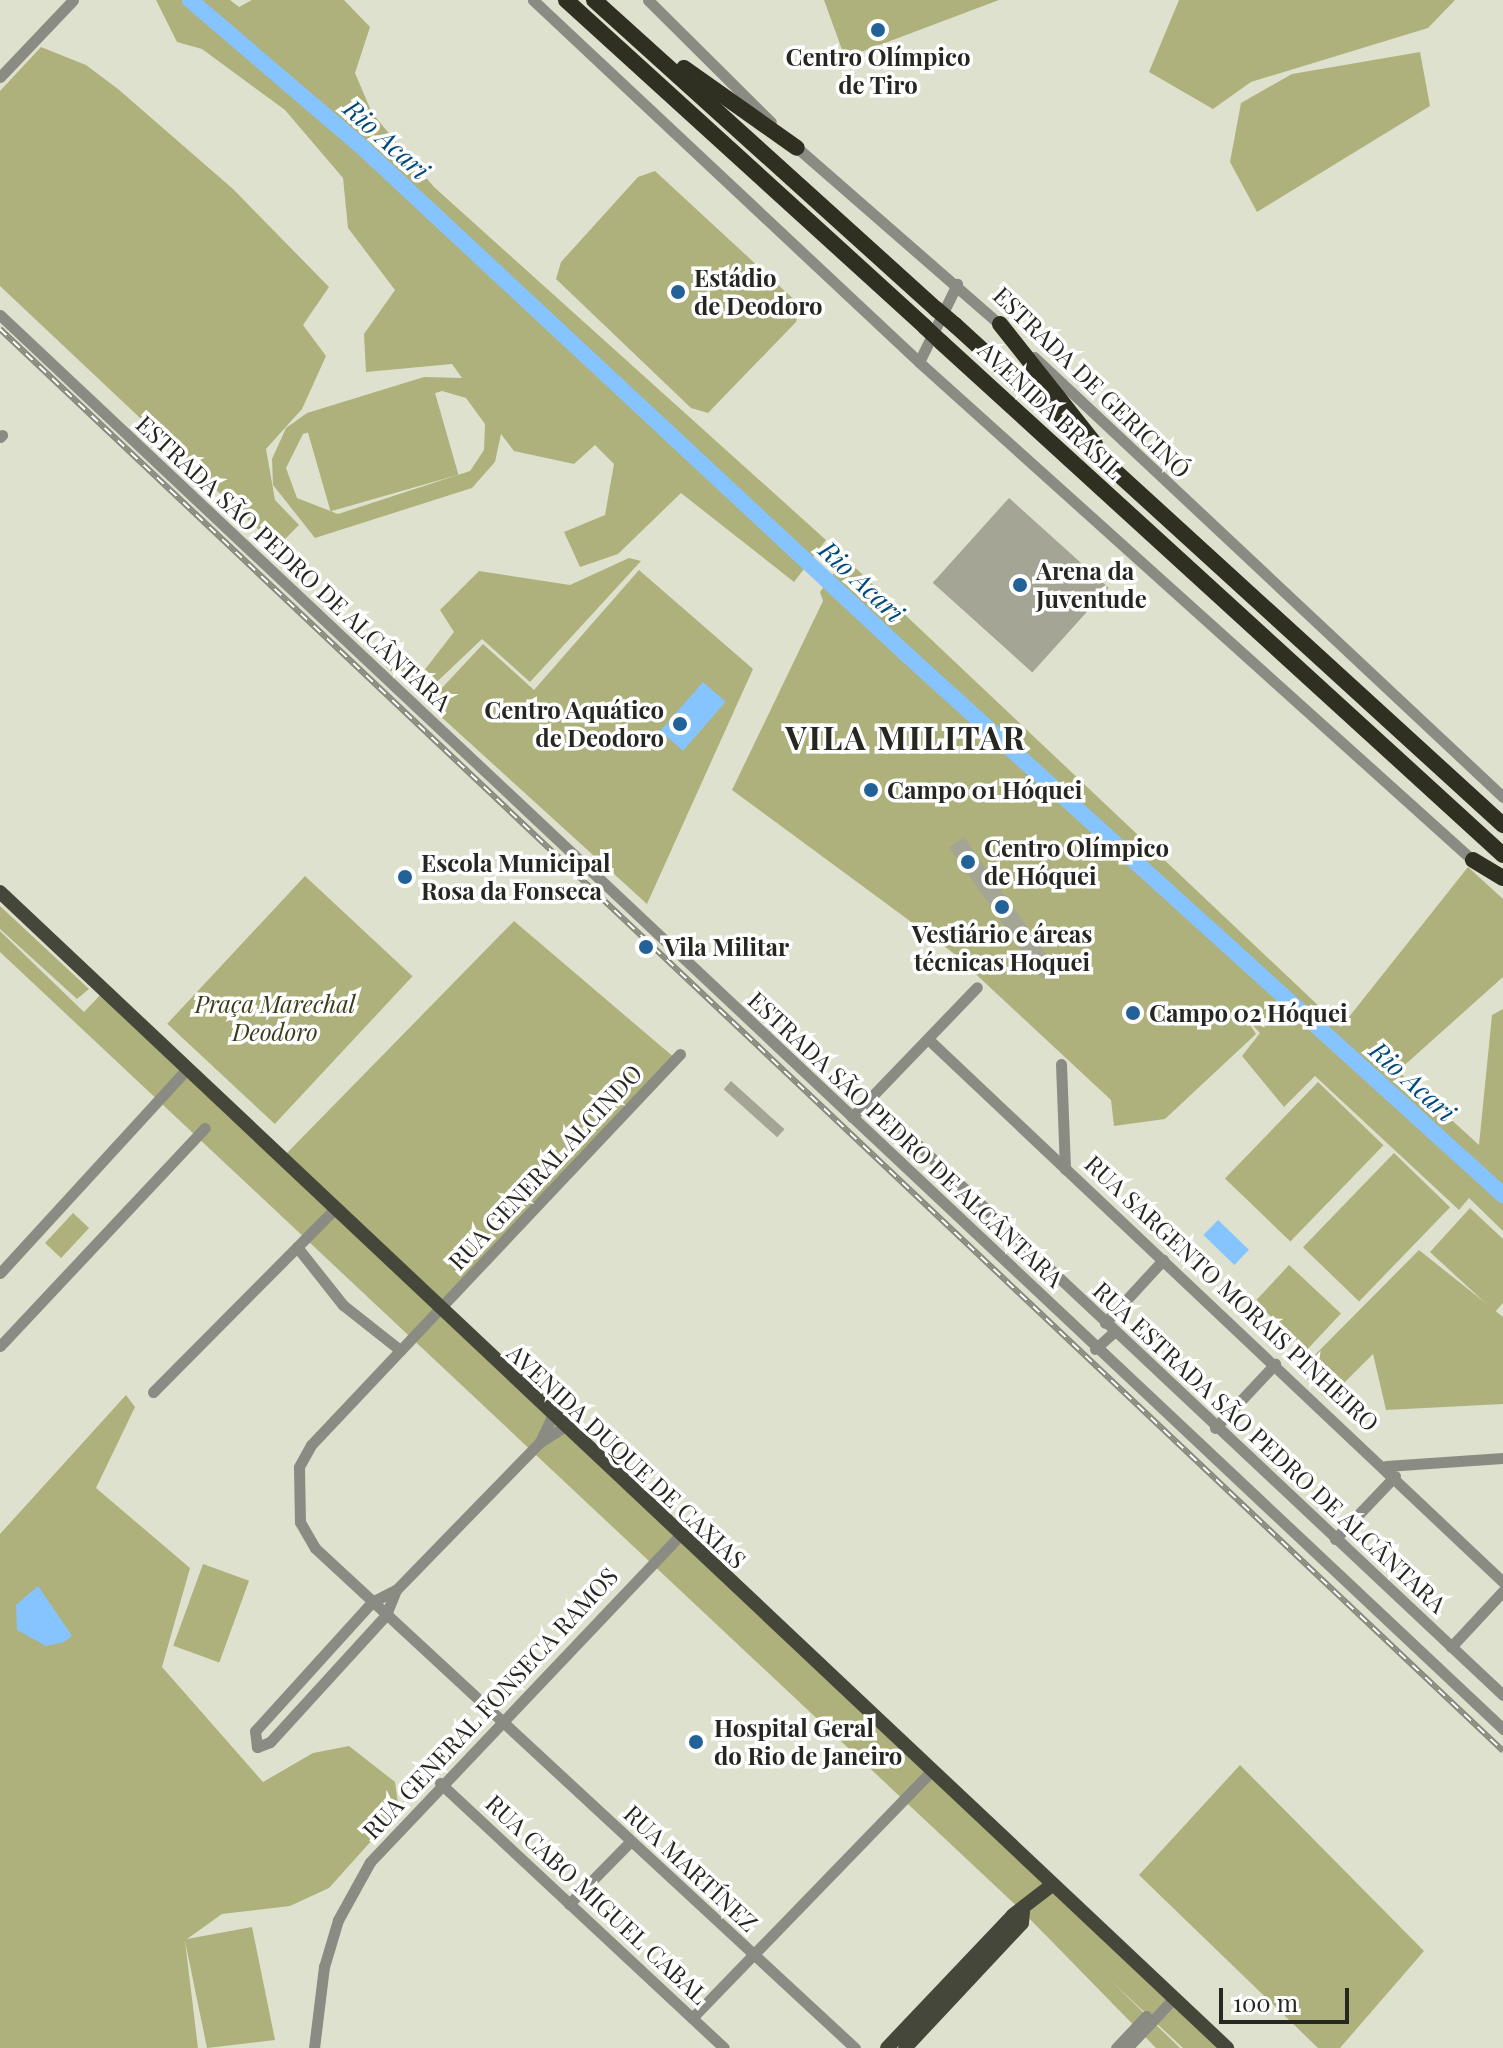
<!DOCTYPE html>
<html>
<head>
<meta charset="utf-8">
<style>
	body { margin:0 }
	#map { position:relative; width:1503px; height:2048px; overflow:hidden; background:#dfe1cf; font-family:"Playfair Display",serif }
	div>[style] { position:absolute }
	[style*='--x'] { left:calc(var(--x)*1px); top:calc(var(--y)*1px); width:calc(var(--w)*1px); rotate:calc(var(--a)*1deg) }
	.green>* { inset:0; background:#afb17c; transform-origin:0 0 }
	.water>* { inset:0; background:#86c4ff; transform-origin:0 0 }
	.river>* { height:16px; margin:-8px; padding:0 8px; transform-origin:8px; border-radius:8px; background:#86c4ff }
	.building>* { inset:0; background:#a4a594; transform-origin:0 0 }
	.minor>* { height:11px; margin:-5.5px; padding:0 5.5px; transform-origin:5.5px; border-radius:5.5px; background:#8a8b83 }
	.major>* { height:14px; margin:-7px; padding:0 7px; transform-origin:7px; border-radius:7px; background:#46473b }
	.highway>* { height:16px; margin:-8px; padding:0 8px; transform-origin:8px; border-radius:8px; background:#2f2f22 }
	.rail>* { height:6px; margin-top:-3px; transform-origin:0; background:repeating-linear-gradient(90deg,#fff 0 9px,#88897d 0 18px); box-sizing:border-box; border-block:2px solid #88897d }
	.highway-bridge>* { height:16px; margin:-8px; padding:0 8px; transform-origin:8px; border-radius:8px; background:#2f2f22 }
	.dots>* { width:22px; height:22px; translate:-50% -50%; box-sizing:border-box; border:4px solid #fff; border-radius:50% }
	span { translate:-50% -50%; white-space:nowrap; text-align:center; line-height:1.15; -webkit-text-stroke:7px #fff; paint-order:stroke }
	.poi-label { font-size:24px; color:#272721; font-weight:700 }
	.left { translate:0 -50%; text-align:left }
	.right { translate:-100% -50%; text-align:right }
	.street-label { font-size:24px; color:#272721 }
	.park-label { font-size:24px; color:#3b3c19; font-style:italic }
	.water-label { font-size:26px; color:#00497d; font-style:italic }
	.district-label { font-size:32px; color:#272721; font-weight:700; letter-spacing:2px }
	.scale { position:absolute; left:1219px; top:1988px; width:130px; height:36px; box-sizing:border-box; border:4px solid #272721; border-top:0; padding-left:10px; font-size:24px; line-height:28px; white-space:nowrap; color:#272721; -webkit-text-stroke:6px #fff; paint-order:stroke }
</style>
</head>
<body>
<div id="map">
	<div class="green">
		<i style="clip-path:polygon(evenodd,156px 0,230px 0,239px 7px,252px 0,344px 0,370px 27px,355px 73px,372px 113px,434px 187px,826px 540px,794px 582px,681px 493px,618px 554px,580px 567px,564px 532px,605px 515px,614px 464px,595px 445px,574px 464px,514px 451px,501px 434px,495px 462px,472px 488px,315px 538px,273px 485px,272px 459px,286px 428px,307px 413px,424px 377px,462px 378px,452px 364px,366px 372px,364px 334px,395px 290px,348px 228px,343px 178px,285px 110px,202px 49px,177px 42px,156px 0,442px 391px,466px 398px,485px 424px,484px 450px,470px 471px,338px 514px,297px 498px,286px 468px,303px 434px,442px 391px)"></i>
		<i style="clip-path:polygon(824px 0,999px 0,845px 58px)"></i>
		<i style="clip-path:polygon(1179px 0,1455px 0,1428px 28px,1251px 82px,1213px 109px,1149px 72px)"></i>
		<i style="clip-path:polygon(41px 47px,86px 65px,118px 89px,233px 189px,329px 287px,303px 325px,326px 356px,302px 409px,266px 449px,275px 500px,299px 525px,277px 547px,0 286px,0 91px)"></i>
		<i style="clip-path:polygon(1420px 52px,1430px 106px,1257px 212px,1230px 162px,1241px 103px,1292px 74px)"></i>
		<i style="clip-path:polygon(655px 171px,800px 305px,796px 322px,708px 413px,691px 408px,556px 279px,561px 262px,638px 177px)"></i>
		<i style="left:435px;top:393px;width:85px;height:133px;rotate:74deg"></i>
		<i style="clip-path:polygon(629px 558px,641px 561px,530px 682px,482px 639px,422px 696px,386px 667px,402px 648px,423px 672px,454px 632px,440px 610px,479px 571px,570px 585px)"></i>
		<i style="clip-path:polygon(845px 558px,1341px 1027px,1468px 867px,1503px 899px,1503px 977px,1398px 1071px,1479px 1145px,1492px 1015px,1503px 1009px,1503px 1231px,1469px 1198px,1459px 1210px,1315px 1076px,1284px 1107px,1242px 1056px,1260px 1033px,1245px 1017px,1256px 1034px,1165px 1119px,1114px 1126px,1111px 1100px,952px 952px,732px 790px,823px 601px,820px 592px)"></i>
		<i style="clip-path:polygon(639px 570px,753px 669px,647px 904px,427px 704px,483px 644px,534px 690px)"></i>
		<i style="left:305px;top:876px;width:147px;height:202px;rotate:43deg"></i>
		<i style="clip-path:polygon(0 906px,89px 989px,77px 999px,0 929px)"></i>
		<i style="clip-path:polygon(514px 921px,676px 1059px,443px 1309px,1224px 2048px,1183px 2048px,1110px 1980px,1180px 2048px,1156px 2048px,1023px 1912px,0 952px,0 931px,84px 1012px,105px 990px,286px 1154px)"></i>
		<i style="left:1318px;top:1082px;width:91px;height:134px;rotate:44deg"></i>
		<i style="left:1394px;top:1153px;width:78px;height:131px;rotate:44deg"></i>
		<i style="clip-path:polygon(1470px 1208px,1503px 1239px,1503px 1303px,1495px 1312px,1430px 1252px)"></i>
		<i style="left:73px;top:1213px;width:22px;height:41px;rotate:43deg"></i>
		<i style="clip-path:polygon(1419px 1250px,1503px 1317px,1503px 1404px,1386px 1410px,1373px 1354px,1327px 1400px,1299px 1371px)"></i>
		<i style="left:1289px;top:1265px;width:71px;height:50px;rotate:43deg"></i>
		<i style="clip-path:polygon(126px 1395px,135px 1407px,96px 1488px,190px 1568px,162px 1667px,263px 1782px,313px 1753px,349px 1746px,395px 1782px,399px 1810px,329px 1888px,290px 1906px,222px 1914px,187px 1939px,252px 1927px,275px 2040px,207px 2048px,185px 1941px,198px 2048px,0 2048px,0 1534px)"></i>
		<i style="left:203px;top:1564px;width:49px;height:87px;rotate:20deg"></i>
		<i style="clip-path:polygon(1240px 1765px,1424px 1951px,1340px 2048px,1318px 2048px,1139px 1875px)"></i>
	</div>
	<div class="water">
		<i style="left:703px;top:682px;width:30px;height:65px;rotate:41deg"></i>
		<i style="left:1218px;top:1220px;width:43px;height:21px;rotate:44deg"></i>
		<i style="clip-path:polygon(38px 1586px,72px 1636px,64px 1642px,46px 1646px,17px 1630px,16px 1605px)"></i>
	</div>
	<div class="river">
		<i style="--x:190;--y:0;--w:228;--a:40.5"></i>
		<i style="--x:363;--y:148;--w:742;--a:42.98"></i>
		<i style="--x:906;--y:654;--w:806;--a:42.18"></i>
	</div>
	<div class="building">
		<i style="left:1009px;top:498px;width:134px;height:114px;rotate:42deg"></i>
		<i style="left:964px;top:837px;width:160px;height:18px;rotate:55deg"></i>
		<i style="left:731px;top:1081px;width:72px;height:11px;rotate:42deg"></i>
	</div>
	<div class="minor">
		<i style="--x:533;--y:0;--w:529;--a:43.16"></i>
		<i style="--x:919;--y:362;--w:751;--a:41.98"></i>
		<i style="--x:648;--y:0;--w:173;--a:44.8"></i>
		<i style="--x:0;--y:77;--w:106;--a:-46.5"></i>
		<i style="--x:794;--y:145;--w:279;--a:41.1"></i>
		<i style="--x:0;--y:315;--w:2064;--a:43.25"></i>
		<i style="--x:1034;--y:357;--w:643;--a:43.17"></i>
		<i style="--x:919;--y:362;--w:87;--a:-64"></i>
		<i style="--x:0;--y:437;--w:3;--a:-45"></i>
		<i style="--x:928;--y:1039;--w:791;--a:43.36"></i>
		<i style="--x:680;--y:1054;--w:538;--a:133.34"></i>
		<i style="--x:311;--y:1445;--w:25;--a:119"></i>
		<i style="--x:299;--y:1467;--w:55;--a:89"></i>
		<i style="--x:300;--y:1522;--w:30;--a:60"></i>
		<i style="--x:315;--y:1548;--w:736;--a:42.8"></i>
		<i style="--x:1061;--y:1064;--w:105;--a:87.8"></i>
		<i style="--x:869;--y:1099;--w:870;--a:43.23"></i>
		<i style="--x:852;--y:1117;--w:180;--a:-46.1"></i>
		<i style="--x:297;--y:1247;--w:74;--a:51.6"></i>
		<i style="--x:343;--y:1305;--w:73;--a:38.3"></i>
		<i style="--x:0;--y:1273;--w:278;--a:-47.5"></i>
		<i style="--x:1105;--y:1323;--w:86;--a:-47.4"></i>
		<i style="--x:0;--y:1346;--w:299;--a:-46.8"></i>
		<i style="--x:1095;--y:1349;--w:25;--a:-42"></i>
		<i style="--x:153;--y:1392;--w:257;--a:-45.2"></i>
		<i style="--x:1215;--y:1428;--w:88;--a:-46.8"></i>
		<i style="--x:540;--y:1442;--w:29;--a:-65"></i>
		<i style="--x:1386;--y:1466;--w:117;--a:-3.9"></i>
		<i style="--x:1335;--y:1539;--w:87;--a:-46.4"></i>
		<i style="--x:396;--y:1590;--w:27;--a:112"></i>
		<i style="--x:386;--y:1615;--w:172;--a:132.4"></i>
		<i style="--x:270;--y:1742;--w:14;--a:159"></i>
		<i style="--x:257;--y:1747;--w:16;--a:-97"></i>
		<i style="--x:255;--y:1731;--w:174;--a:-47.8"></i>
		<i style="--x:372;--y:1602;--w:27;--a:-27"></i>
		<i style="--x:396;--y:1590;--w:206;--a:-45.8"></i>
		<i style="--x:540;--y:1442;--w:28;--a:-32"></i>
		<i style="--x:1451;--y:1647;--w:76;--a:-47.1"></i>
		<i style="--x:440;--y:1783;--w:388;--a:43"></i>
		<i style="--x:569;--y:1904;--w:87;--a:-45.5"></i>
		<i style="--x:692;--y:2018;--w:342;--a:-45.9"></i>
		<i style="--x:314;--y:2048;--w:82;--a:-83"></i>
		<i style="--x:324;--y:1967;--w:49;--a:-73.4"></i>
		<i style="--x:338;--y:1920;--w:66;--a:-61.1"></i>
		<i style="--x:370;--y:1862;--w:449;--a:-46.5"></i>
		<i style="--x:1116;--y:2048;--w:44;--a:-46.8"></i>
		<i style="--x:1127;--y:2048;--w:69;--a:-46.8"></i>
	</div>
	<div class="major">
		<i style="--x:0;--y:892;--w:1686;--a:43.29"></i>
		<i style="--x:887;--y:2048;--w:183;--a:-46.5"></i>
		<i style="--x:1013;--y:1915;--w:49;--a:-37.6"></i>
		<i style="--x:905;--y:2048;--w:171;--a:-46.9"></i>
		<i style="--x:1022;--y:1923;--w:11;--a:-85"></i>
	</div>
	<div class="highway">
		<i style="--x:566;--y:0;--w:486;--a:42.3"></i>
		<i style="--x:594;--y:0;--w:461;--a:42.1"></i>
		<i style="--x:684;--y:68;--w:138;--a:35.3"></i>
		<i style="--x:1000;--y:324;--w:153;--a:51.6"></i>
		<i style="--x:955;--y:325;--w:742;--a:42.38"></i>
		<i style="--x:941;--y:342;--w:761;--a:42.39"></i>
		<i style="--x:1473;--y:860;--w:35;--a:31"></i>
	</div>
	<div class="rail">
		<i style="--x:0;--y:329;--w:2069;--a:43.41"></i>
	</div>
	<div class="highway-bridge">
		<i style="--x:936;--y:309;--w:25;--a:40"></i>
		<i style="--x:925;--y:327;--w:22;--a:43"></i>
	</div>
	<div class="dots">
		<i style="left:878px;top:30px;background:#226298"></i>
		<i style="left:678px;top:292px;background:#226298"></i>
		<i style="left:1020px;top:585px;background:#226298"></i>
		<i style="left:680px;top:724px;background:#226298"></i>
		<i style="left:871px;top:790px;background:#226298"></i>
		<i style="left:968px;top:862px;background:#226298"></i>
		<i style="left:405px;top:877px;background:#226298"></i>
		<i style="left:1002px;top:907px;background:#226298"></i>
		<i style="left:646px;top:947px;background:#226298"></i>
		<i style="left:1133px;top:1013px;background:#226298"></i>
		<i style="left:696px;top:1742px;background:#226298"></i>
	</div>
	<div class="poi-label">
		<span style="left:878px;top:71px">Centro Olímpico<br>de Tiro</span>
		<span class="left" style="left:694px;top:292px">Estádio<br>de Deodoro</span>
		<span class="left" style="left:1036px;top:585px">Arena da<br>Juventude</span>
		<span class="right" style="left:664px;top:724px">Centro Aquático<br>de Deodoro</span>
		<span class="left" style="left:887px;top:790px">Campo 01 Hóquei</span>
		<span class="left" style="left:984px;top:862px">Centro Olímpico<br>de Hóquei</span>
		<span class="left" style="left:421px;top:877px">Escola Municipal<br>Rosa da Fonseca</span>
		<span style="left:1002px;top:948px">Vestiário e áreas<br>técnicas Hoquei</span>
		<span class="left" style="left:664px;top:947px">Vila Militar</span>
		<span class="left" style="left:1149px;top:1013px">Campo 02 Hóquei</span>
		<span class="left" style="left:714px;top:1742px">Hospital Geral<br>do Rio de Janeiro</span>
	</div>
	<div class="street-label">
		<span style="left:1092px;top:382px;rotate:44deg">ESTRADA DE GERICINÓ</span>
		<span style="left:1051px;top:410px;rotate:43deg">AVENIDA BRASIL</span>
		<span style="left:294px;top:563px;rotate:43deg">ESTRADA SÃO PEDRO DE ALCÂNTARA</span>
		<span style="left:906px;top:1139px;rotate:43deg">ESTRADA SÃO PEDRO DE ALCÂNTARA</span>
		<span style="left:545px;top:1167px;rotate:-47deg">RUA GENERAL ALCINDO</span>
		<span style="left:1232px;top:1293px;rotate:43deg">RUA SARGENTO MORAIS PINHEIRO</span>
		<span style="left:1270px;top:1447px;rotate:43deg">RUA ESTRADA SÃO PEDRO DE ALCÂNTARA</span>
		<span style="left:627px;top:1456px;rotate:43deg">AVENIDA DUQUE DE CAXIAS</span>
		<span style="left:490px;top:1703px;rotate:-47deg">RUA GENERAL FONSECA RAMOS</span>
		<span style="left:691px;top:1868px;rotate:43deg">RUA MARTÍNEZ</span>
		<span style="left:597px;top:1899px;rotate:43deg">RUA CABO MIGUEL CABAL</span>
	</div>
	<div class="park-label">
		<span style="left:275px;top:1018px">Praça Marechal<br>Deodoro</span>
	</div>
	<div class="water-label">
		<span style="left:387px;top:139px;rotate:42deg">Rio Acari</span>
		<span style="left:862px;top:581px;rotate:43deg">Rio Acari</span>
		<span style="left:1413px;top:1081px;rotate:42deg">Rio Acari</span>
	</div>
	<div class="district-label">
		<span style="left:906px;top:737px">VILA MILITAR</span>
	</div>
	<div class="scale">100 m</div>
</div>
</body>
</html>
